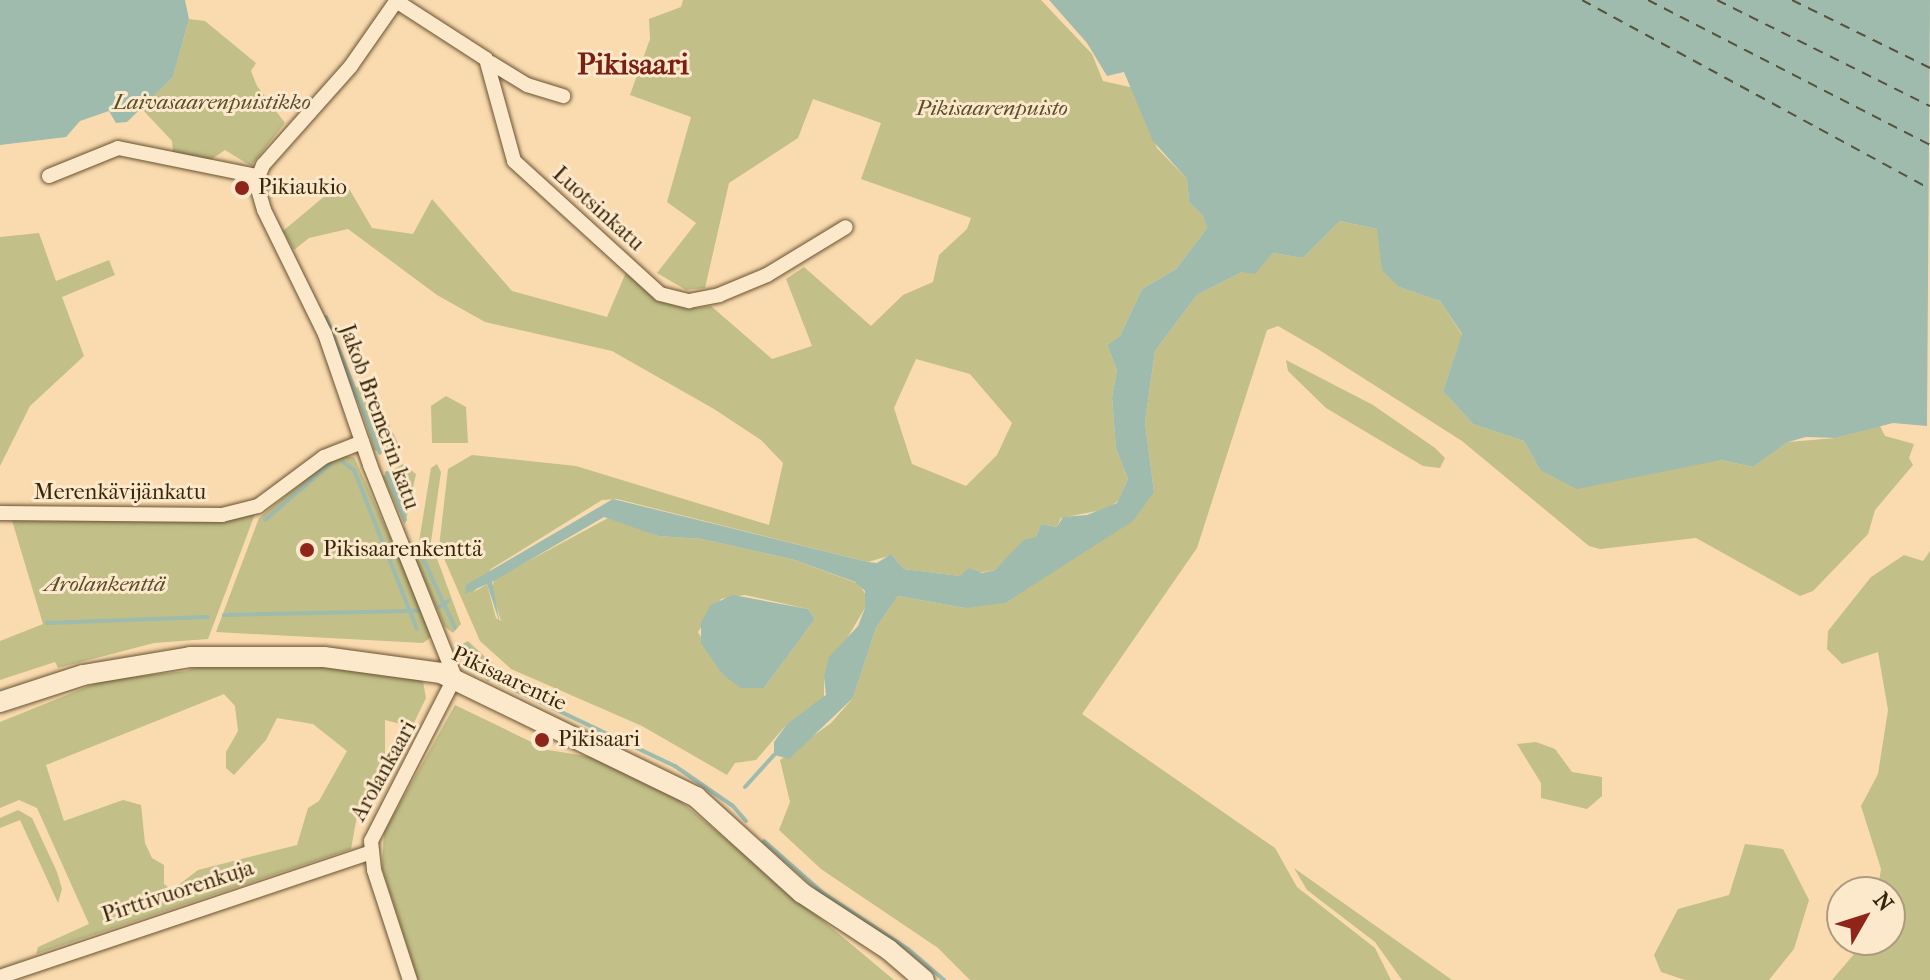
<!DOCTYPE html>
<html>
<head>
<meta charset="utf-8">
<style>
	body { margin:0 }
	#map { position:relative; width:1930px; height:980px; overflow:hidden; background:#fadbaf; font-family:"IM FELL French Canon",serif }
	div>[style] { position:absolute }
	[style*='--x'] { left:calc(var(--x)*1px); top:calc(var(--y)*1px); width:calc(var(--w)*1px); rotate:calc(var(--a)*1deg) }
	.green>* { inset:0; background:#c2bf88 }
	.water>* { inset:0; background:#9ebbae }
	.stream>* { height:4px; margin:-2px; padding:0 2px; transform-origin:2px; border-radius:2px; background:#9ebbae }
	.ferry>* { height:2px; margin-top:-1px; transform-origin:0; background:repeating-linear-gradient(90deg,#57523b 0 10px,transparent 0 18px) }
	.roads { filter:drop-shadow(0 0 2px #685232) drop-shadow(0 0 2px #685232) }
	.street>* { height:14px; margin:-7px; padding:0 7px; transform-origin:7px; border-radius:7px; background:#fce8cb }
	.secondary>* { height:20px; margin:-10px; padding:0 10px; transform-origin:10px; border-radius:10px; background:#fce8cb }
	.dots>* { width:22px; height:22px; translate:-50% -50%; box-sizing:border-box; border:4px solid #fce8cb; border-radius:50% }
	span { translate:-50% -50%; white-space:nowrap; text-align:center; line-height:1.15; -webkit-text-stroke:6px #fce8cb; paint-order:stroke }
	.park-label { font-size:22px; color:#5a4c29; font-style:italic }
	.poi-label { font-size:22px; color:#382509 }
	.left { translate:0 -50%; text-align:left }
	.street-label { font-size:22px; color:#382509 }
	.district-label { font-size:30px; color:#7a1f14; font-weight:700 }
	.north { position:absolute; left:1826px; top:876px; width:80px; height:80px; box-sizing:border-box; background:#fce8cb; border:2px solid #ae9a7d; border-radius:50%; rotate:51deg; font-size:22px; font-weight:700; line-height:32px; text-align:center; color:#382509 }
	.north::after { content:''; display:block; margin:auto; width:28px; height:36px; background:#8f2418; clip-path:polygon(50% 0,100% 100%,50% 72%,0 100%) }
</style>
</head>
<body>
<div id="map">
	<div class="green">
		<i style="clip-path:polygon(evenodd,683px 0,1041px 0,1092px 54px,1103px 81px,1134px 88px,1157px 148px,1187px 179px,1189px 202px,1203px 216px,1207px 228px,1176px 269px,1142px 289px,1120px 336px,1107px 345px,1117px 370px,1112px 397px,1116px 449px,1128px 479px,1118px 501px,1107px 509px,1061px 518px,1057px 527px,1041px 524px,1036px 537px,995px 570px,960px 576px,904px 569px,892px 555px,868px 562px,617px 499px,602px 500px,491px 569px,474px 592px,487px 584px,496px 618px,501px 621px,491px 588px,495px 579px,610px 517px,658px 536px,702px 539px,795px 560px,859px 584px,866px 595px,865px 608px,824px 677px,824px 700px,787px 724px,756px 760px,735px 763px,727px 775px,642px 726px,511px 669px,480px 641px,439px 547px,448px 469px,472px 455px,576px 466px,769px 525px,783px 463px,761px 440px,714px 409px,612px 351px,485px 322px,437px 295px,348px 229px,309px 238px,294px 250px,283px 231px,344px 180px,372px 228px,413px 234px,432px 199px,512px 291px,607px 317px,627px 270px,664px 302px,688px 309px,711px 306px,772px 359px,812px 346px,786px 279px,804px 267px,871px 326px,903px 295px,933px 282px,939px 255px,967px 229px,971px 218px,861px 179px,881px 123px,813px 99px,798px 138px,729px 183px,705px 288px,686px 290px,657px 273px,696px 223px,667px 202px,691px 117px,630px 95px,650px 39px,649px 19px,681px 7px,683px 0,916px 359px,970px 374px,1012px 423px,997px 455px,966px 486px,912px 464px,894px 408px,916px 359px,683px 0,745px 595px,808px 609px,815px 619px,764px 688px,723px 675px,698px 632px,721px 599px,745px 595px)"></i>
		<i style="clip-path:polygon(189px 19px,205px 21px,256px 63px,251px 71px,257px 86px,285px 123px,251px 166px,225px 150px,209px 161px,173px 152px,172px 141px,141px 108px,173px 77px)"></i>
		<i style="clip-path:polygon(1340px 221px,1377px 229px,1399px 287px,1440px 301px,1462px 335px,1443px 391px,1473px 424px,1524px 441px,1540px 470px,1721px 460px,1753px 467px,1788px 442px,1836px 438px,1880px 426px,1885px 436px,1914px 444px,1909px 458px,1913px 465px,1875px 510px,1868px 534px,1813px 591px,1800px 596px,1696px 538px,1600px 549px,1589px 546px,1462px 441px,1316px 348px,1278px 326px,1267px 330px,1197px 548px,1082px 714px,1275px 848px,1297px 887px,1375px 948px,1391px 980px,970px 980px,938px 948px,821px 869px,779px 830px,790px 802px,780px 760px,831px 723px,853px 698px,876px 628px,898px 596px,965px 608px,1154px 492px,1145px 422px,1155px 351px,1197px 295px,1242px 272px,1257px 271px,1273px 253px,1303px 258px)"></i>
		<i style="clip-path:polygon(39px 233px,56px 281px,109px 260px,115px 275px,62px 297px,84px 356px,30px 406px,0 466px,0 237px)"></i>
		<i style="clip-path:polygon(1286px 360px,1373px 405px,1435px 448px,1445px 458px,1440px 468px,1423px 466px,1326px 408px,1288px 371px)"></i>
		<i style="clip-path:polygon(369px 384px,399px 445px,382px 453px,374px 450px,355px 388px)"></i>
		<i style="clip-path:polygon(446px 396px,466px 407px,468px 443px,432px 443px,431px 406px)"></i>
		<i style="clip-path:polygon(336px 455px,354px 457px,434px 635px,423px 643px,216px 632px,259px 518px)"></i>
		<i style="clip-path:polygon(403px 464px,416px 474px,405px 525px,383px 476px)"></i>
		<i style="clip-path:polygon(437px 464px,441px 472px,431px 542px,461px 624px,453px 633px,444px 626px,416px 560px,431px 468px)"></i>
		<i style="clip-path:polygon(258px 506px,208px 639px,154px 643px,58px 668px,55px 662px,0 680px,0 641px,43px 624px,10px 514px,163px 517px)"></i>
		<i style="clip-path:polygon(1930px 551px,1930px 980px,1832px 980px,1866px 940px,1890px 940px,1890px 892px,1878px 888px,1881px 869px,1861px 806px,1878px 774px,1888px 710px,1878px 652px,1842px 664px,1827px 649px,1828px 631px,1871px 577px,1904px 555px,1923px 561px)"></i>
		<i style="clip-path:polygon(468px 641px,497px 668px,488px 682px,455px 648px)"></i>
		<i style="clip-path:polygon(evenodd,281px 662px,422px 676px,426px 698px,412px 727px,385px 720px,385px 770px,357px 816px,351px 849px,36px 954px,38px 947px,89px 924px,37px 808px,19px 800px,0 808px,0 722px,104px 680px,186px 671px,209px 663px,281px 662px,224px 694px,235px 706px,238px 731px,226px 752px,226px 768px,234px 775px,266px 740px,277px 718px,313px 724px,347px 751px,319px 801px,308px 808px,297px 845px,198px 870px,172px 890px,164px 884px,164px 865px,152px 858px,145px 843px,141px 805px,123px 800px,64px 821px,46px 765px,224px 694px)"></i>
		<i style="clip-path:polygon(455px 705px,548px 750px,605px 759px,672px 794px,894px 980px,418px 980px,382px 868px,384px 832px)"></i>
		<i style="clip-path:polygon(1536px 742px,1555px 749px,1572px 772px,1602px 777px,1602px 796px,1587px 809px,1541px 798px,1541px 783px,1517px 744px)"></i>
		<i style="clip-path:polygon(18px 810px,32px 818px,57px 872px,62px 889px,58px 903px,20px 820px,0 828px,0 818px)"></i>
		<i style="clip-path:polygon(1745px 844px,1783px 849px,1809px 900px,1794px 949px,1769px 980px,1685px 980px,1661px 972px,1654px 955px,1678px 909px,1729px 895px)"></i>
		<i style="clip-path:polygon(1294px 868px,1452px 980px,1402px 980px,1375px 942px,1307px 890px)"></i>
	</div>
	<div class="water">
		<i style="clip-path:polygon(0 0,185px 0,189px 19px,173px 77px,127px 122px,116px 123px,109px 111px,80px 121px,66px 137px,0 145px)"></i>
		<i style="clip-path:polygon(1049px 0,1930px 0,1927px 426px,1893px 423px,1836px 438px,1806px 437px,1788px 442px,1753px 467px,1721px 460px,1577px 489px,1540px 470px,1524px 441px,1473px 424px,1443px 391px,1462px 334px,1440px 301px,1399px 287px,1382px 270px,1377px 229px,1340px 221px,1303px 258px,1273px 253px,1255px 274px,1242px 272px,1197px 295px,1155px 351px,1145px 422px,1154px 492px,1133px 521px,1005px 603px,965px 608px,898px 596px,876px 628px,853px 698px,789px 759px,774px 755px,774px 742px,787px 724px,826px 695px,824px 677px,829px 657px,858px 626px,865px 608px,865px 591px,855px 582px,795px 560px,702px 539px,658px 536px,604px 517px,492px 582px,500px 624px,487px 584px,465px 594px,466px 585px,613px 499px,868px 562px,877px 563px,891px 554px,904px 569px,960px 576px,969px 568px,982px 573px,995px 570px,1024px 540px,1036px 537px,1041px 524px,1057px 527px,1063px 517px,1087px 515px,1117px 503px,1128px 479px,1116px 449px,1112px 397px,1117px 370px,1107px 345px,1120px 336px,1142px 289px,1176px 269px,1207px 228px,1203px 216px,1189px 202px,1187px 179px,1153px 141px,1124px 72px,1107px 76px,1087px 43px)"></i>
		<i style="clip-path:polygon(733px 595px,808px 609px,815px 619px,764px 688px,741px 688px,723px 675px,701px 643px,701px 622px,711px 605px)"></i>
	</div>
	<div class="stream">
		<i style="--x:326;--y:317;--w:146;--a:68.3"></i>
		<i style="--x:343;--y:462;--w:14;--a:36"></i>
		<i style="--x:354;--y:470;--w:171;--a:68.4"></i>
		<i style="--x:387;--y:473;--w:50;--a:69"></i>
		<i style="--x:265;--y:520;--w:86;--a:-40.7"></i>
		<i style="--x:421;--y:554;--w:81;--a:65.3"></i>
		<i style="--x:439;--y:607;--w:11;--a:-34"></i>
		<i style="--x:224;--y:615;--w:197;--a:-1.2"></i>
		<i style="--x:47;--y:623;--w:161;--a:-2.1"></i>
		<i style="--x:467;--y:646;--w:36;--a:51"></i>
		<i style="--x:500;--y:683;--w:194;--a:25.4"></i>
		<i style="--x:675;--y:766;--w:70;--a:34.6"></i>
		<i style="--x:733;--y:806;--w:20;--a:49"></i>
		<i style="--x:745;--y:787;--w:43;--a:-47.8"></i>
		<i style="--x:764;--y:841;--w:79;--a:41.4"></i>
		<i style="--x:823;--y:893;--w:102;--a:33.4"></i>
		<i style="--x:908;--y:949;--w:48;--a:40.7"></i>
	</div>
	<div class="ferry">
		<i style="--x:1582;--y:0;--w:396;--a:28.5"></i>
		<i style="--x:1648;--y:0;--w:317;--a:27.2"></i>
		<i style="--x:1717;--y:0;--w:238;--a:26.5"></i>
		<i style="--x:1792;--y:0;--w:154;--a:26.2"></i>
	</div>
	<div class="roads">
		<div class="street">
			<i style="--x:397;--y:0;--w:80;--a:124.9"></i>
			<i style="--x:351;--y:66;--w:132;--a:131.6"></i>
			<i style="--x:263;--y:165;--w:18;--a:112"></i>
			<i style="--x:256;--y:182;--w:29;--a:74"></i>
			<i style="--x:264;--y:210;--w:138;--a:63.8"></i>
			<i style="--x:325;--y:334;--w:139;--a:71"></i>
			<i style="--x:370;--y:465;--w:228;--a:68.2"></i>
			<i style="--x:455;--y:677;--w:184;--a:117.1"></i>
			<i style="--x:371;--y:841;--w:29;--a:84"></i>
			<i style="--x:374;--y:870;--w:116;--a:71.9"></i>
			<i style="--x:396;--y:1;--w:107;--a:32.8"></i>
			<i style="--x:486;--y:59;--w:106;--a:74.6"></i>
			<i style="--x:514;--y:161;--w:197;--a:42.3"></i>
			<i style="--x:660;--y:294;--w:30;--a:14"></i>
			<i style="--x:689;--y:301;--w:31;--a:-11"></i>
			<i style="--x:719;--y:295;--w:52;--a:-22.6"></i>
			<i style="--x:767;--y:275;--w:92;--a:-31.3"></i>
			<i style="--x:491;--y:63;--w:42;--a:31.4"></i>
			<i style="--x:527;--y:85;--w:38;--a:17"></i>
			<i style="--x:49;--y:176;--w:74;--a:-22.1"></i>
			<i style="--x:118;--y:148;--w:142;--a:11.4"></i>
			<i style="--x:0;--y:513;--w:222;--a:0.5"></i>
			<i style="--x:222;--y:515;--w:37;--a:-14"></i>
			<i style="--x:258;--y:506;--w:82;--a:-36.6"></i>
			<i style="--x:324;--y:457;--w:41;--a:-21.5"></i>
			<i style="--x:0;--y:977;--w:391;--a:-18.6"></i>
		</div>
		<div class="secondary">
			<i style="--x:0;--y:702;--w:87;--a:-18"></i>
			<i style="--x:83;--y:675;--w:109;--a:-9.5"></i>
			<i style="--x:190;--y:657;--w:134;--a:0"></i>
			<i style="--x:324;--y:657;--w:118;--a:7.8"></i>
			<i style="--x:441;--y:673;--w:284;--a:25.9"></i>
			<i style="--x:696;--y:797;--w:143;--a:42.2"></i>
			<i style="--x:802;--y:893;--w:104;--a:33.2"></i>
			<i style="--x:889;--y:950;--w:46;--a:40.6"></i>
		</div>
	</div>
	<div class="dots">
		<i style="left:242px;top:188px;background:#8f2418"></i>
		<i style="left:307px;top:550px;background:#8f2418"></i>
		<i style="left:542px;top:740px;background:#8f2418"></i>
	</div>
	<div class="park-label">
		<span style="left:212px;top:103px">Laivasaarenpuistikko</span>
		<span style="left:992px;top:109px">Pikisaarenpuisto</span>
		<span style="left:105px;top:585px">Arolankenttä</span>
	</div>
	<div class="poi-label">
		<span class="left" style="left:258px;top:188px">Pikiaukio</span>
		<span class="left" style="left:323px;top:550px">Pikisaarenkenttä</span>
		<span class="left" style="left:558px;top:740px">Pikisaari</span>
	</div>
	<div class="street-label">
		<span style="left:598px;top:209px;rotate:42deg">Luotsinkatu</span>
		<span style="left:379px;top:417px;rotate:70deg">Jakob Bremerin katu</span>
		<span style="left:120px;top:493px">Merenkävijänkatu</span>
		<span style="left:509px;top:679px;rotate:25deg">Pikisaarentie</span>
		<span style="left:384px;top:771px;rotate:-61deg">Arolankaari</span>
		<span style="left:178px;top:892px;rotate:-18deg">Pirttivuorenkuja</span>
	</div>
	<div class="district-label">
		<span style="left:633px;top:65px">Pikisaari</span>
	</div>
	<div class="north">N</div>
</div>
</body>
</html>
